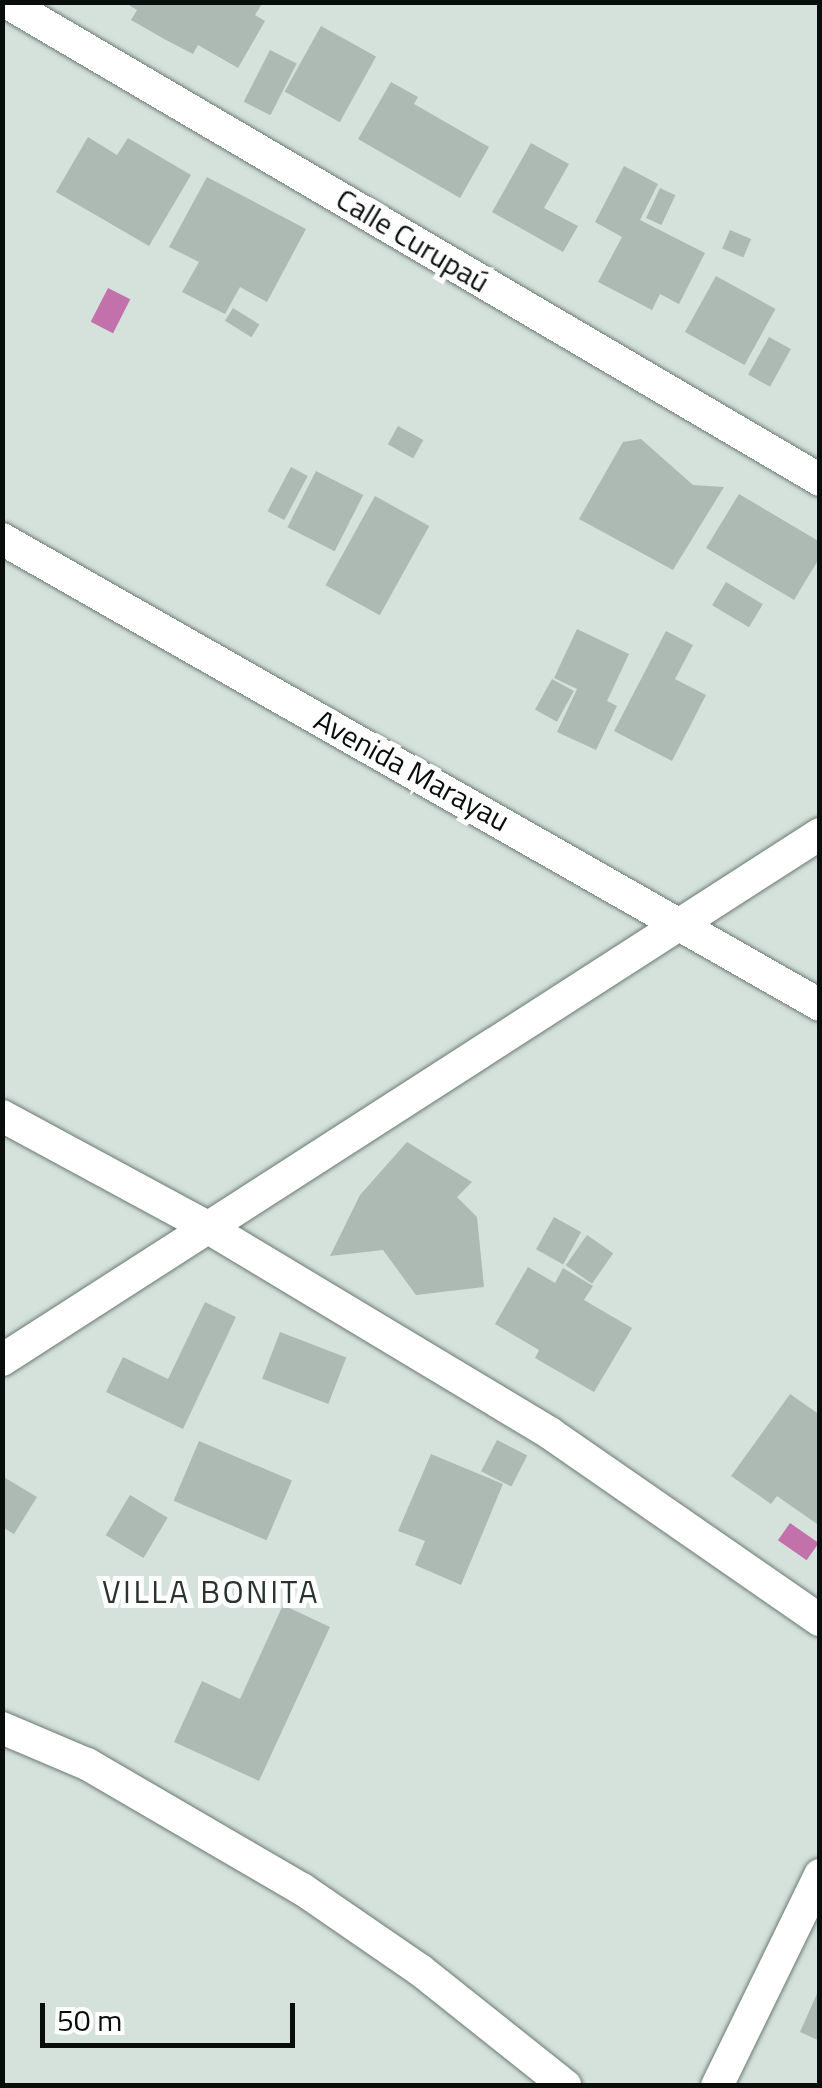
<!DOCTYPE html>
<html>
<head>
<meta charset="utf-8">
<style>
	body { margin:0 }
	#map { position:relative; width:822px; height:2088px; overflow:hidden; background:#d4e2db; font-family:"Titillium Web",sans-serif }
	div>[style] { position:absolute }
	[style*='--x'] { left:calc(var(--x)*1px); top:calc(var(--y)*1px); width:calc(var(--w)*1px); rotate:calc(var(--a)*1deg) }
	.water>* { inset:0; background:#c271aa; transform-origin:0 0 }
	.building>* { inset:0; background:#acbab3; transform-origin:0 0 }
	.roads { filter:drop-shadow(0 0 2px #6c7973) drop-shadow(0 0 2px #6c7973) }
	.minor>* { height:32px; margin:-16px; padding:0 16px; transform-origin:16px; border-radius:16px; background:#fff }
	span { translate:-50% -50%; white-space:nowrap; text-align:center; line-height:1.15; -webkit-text-stroke:10px #fff; paint-order:stroke }
	.street-label { font-size:30px; color:#090e0c }
	.neighbourhood-label { font-size:32px; color:#29342f; letter-spacing:2.5px }
	.frame { position:absolute; inset:0; border:5px solid #090e0c; pointer-events:none }
	.scale { position:absolute; left:40px; top:2003px; width:255px; height:45px; box-sizing:border-box; border:5px solid #090e0c; border-top:0; padding-left:12px; font-size:30px; line-height:35px; white-space:nowrap; color:#090e0c; -webkit-text-stroke:8px #fff; paint-order:stroke }
</style>
</head>
<body>
<div id="map">
	<div class="water">
		<i style="left:108px;top:288px;width:25px;height:38px;rotate:27deg"></i>
		<i style="left:790px;top:1523px;width:35px;height:21px;rotate:35deg"></i>
	</div>
	<div class="building">
		<i style="clip-path:polygon(124px 2px,263px 2px,255px 15px,265px 21px,238px 68px,198px 45px,193px 54px,166px 40px,131px 20px,137px 10px)"></i>
		<i style="left:321px;top:26px;width:63px;height:75px;rotate:29deg"></i>
		<i style="left:270px;top:50px;width:30px;height:58px;rotate:27deg"></i>
		<i style="clip-path:polygon(391px 82px,418px 97px,414px 104px,489px 147px,460px 198px,358px 139px)"></i>
		<i style="clip-path:polygon(88px 137px,117px 155px,128px 138px,191px 175px,149px 246px,56px 192px)"></i>
		<i style="clip-path:polygon(531px 143px,569px 164px,544px 208px,578px 226px,563px 252px,492px 212px)"></i>
		<i style="clip-path:polygon(624px 166px,658px 184px,640px 220px,705px 253px,679px 304px,660px 294px,652px 310px,598px 282px,622px 237px,595px 222px)"></i>
		<i style="clip-path:polygon(207px 177px,306px 229px,267px 302px,240px 287px,225px 314px,182px 292px,199px 262px,169px 247px)"></i>
		<i style="left:660px;top:188px;width:17px;height:33px;rotate:25deg"></i>
		<i style="left:730px;top:230px;width:23px;height:20px;rotate:23deg"></i>
		<i style="left:716px;top:276px;width:68px;height:64px;rotate:29deg"></i>
		<i style="left:233px;top:308px;width:31px;height:15px;rotate:32deg"></i>
		<i style="left:769px;top:337px;width:25px;height:43px;rotate:29deg"></i>
		<i style="left:398px;top:426px;width:29px;height:21px;rotate:29deg"></i>
		<i style="clip-path:polygon(641px 439px,693px 485px,724px 487px,673px 570px,579px 519px,623px 442px)"></i>
		<i style="left:291px;top:467px;width:19px;height:50px;rotate:28deg"></i>
		<i style="left:316px;top:471px;width:53px;height:63px;rotate:27deg"></i>
		<i style="clip-path:polygon(739px 494px,820px 542px,820px 557px,794px 600px,706px 548px)"></i>
		<i style="left:375px;top:496px;width:62px;height:102px;rotate:29deg"></i>
		<i style="left:726px;top:582px;width:43px;height:27px;rotate:31deg"></i>
		<i style="clip-path:polygon(577px 629px,629px 654px,607px 701px,617px 706px,596px 750px,557px 732px,577px 689px,554px 678px)"></i>
		<i style="clip-path:polygon(666px 631px,693px 645px,675px 679px,706px 695px,672px 761px,614px 731px)"></i>
		<i style="left:552px;top:679px;width:25px;height:35px;rotate:29deg"></i>
		<i style="clip-path:polygon(407px 1142px,472px 1182px,457px 1197px,477px 1217px,484px 1287px,416px 1295px,383px 1250px,330px 1256px,360px 1195px)"></i>
		<i style="left:554px;top:1217px;width:31px;height:37px;rotate:29deg"></i>
		<i style="left:587px;top:1235px;width:32px;height:37px;rotate:35deg"></i>
		<i style="clip-path:polygon(528px 1267px,555px 1283px,563px 1268px,593px 1286px,584px 1300px,632px 1328px,594px 1392px,535px 1358px,539px 1350px,495px 1324px)"></i>
		<i style="clip-path:polygon(205px 1302px,236px 1317px,183px 1429px,106px 1392px,123px 1357px,168px 1379px)"></i>
		<i style="left:280px;top:1332px;width:71px;height:50px;rotate:21deg"></i>
		<i style="clip-path:polygon(790px 1394px,820px 1415px,820px 1526px,777px 1496px,771px 1504px,731px 1476px)"></i>
		<i style="left:497px;top:1440px;width:34px;height:35px;rotate:27deg"></i>
		<i style="left:199px;top:1441px;width:101px;height:65px;rotate:23deg"></i>
		<i style="clip-path:polygon(431px 1454px,503px 1484px,461px 1585px,415px 1565px,425px 1541px,398px 1531px)"></i>
		<i style="clip-path:polygon(2px 1476px,37px 1497px,14px 1534px,2px 1527px)"></i>
		<i style="left:130px;top:1495px;width:44px;height:47px;rotate:31deg"></i>
		<i style="clip-path:polygon(283px 1605px,330px 1627px,259px 1781px,174px 1742px,202px 1681px,240px 1699px)"></i>
		<i style="clip-path:polygon(820px 1987px,820px 2041px,800px 2032px)"></i>
	</div>
	<div class="roads">
		<div class="minor">
			<i style="--x:6;--y:2;--w:944;--a:30.42"></i>
			<i style="--x:2;--y:539;--w:941;--a:29.67"></i>
			<i style="--x:2;--y:1116;--w:233;--a:28.4"></i>
			<i style="--x:207;--y:1227;--w:401;--a:31"></i>
			<i style="--x:551;--y:1434;--w:327;--a:34.7"></i>
			<i style="--x:2;--y:1360;--w:973;--a:-32.74"></i>
			<i style="--x:2;--y:1728;--w:92;--a:23"></i>
			<i style="--x:87;--y:1764;--w:249;--a:30.2"></i>
			<i style="--x:302;--y:1889;--w:143;--a:34.5"></i>
			<i style="--x:420;--y:1970;--w:186;--a:38.5"></i>
			<i style="--x:717;--y:2086;--w:235;--a:-64"></i>
		</div>
	</div>
	<div class="street-label">
		<span style="left:413px;top:240px;rotate:31deg">Calle Curupaú</span>
		<span style="left:412px;top:770px;rotate:29deg">Avenida Marayau</span>
	</div>
	<div class="neighbourhood-label">
		<span style="left:211px;top:1591px">VILLA BONITA</span>
	</div>
	<div class="frame"></div>
	<div class="scale">50 m</div>
</div>
</body>
</html>
